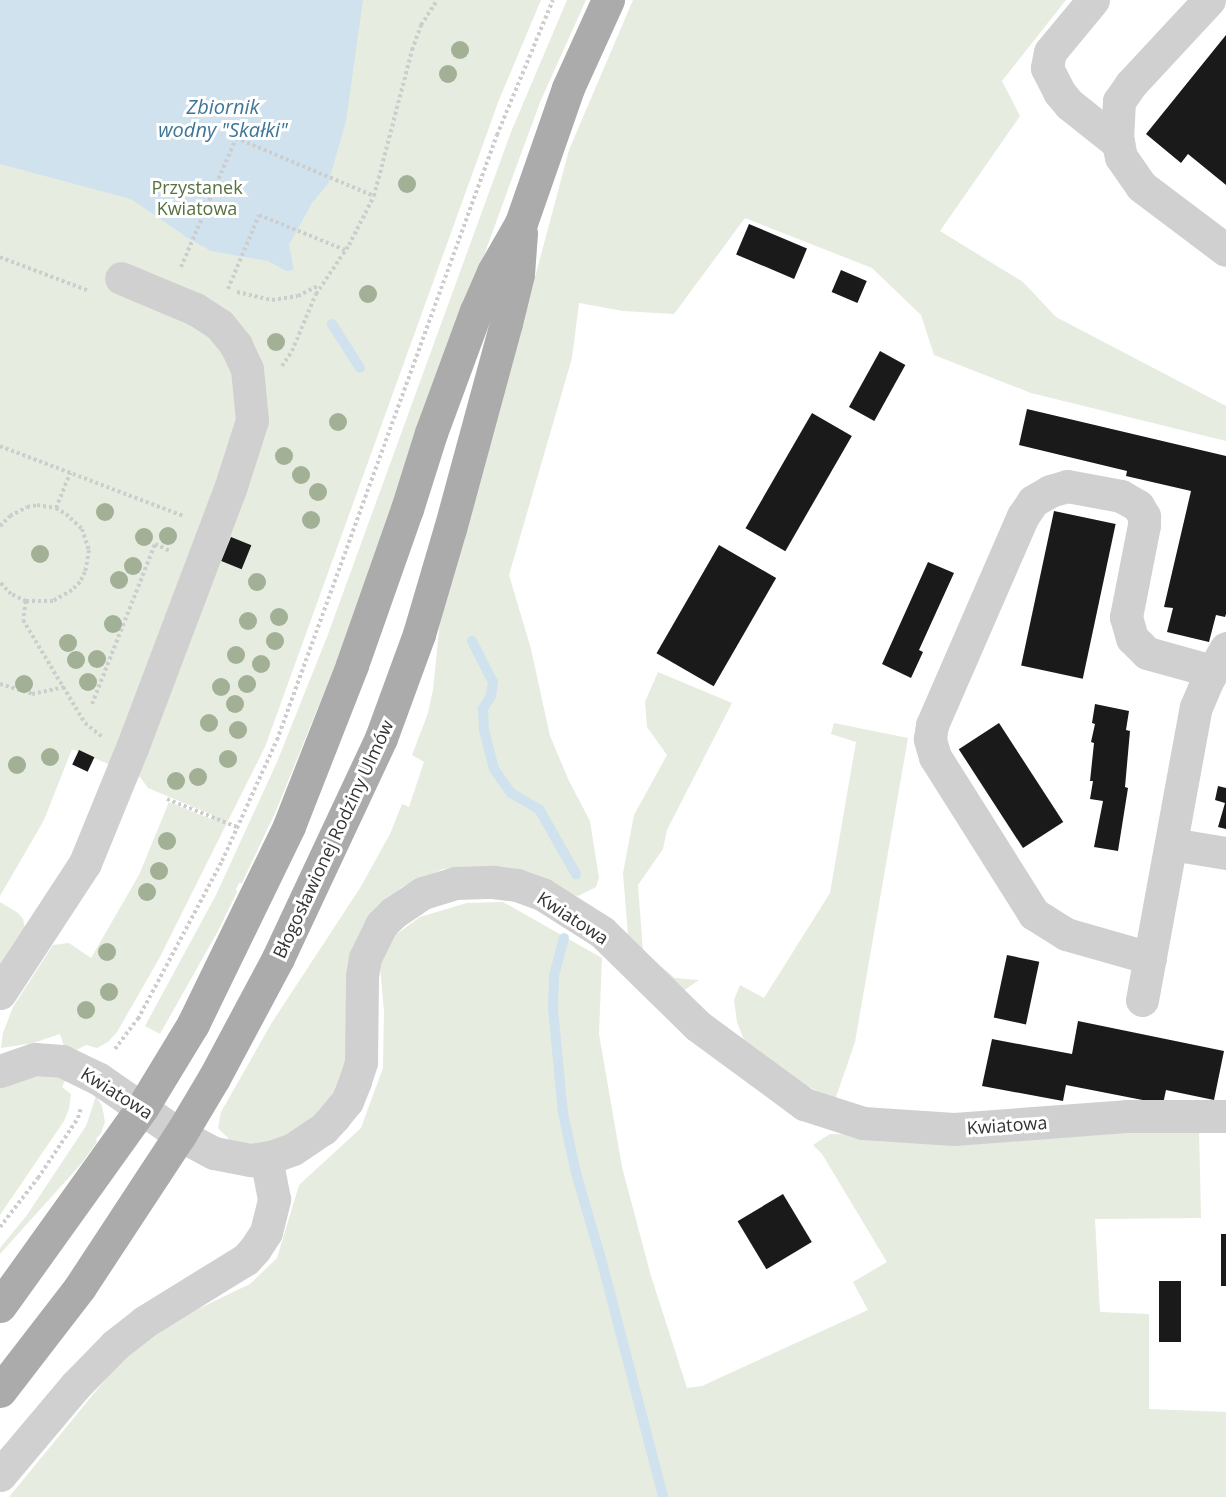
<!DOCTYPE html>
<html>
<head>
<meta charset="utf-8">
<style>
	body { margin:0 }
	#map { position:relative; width:1226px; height:1497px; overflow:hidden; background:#fff; font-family:"Open Sans",sans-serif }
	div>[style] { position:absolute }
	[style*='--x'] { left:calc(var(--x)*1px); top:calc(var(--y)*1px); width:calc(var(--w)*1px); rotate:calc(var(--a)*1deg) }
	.green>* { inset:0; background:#e6ecdf }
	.water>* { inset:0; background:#cfe2ee }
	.stream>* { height:10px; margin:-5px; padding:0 5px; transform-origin:5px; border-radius:5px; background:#cfe2ee }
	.building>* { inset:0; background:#1a1a1a; transform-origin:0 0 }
	.path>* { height:4px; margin-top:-2px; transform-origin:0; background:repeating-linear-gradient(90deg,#cdcdcd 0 3px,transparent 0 6px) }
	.minor>* { height:33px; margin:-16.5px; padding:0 16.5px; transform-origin:16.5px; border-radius:16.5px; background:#d0d0d0 }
	.major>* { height:33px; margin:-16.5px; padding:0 16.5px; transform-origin:16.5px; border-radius:16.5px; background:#ababab }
	.trees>* { width:18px; height:18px; margin:-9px; border-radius:50%; background:#a2b095 }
	span { translate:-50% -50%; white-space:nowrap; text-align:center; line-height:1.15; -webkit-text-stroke:6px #fff; paint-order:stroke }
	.park-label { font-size:18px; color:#56703f }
	.street-label { font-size:18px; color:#333 }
	.water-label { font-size:20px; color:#3f7597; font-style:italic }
</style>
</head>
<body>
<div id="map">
	<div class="green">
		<i style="clip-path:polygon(0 0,541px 0,499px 100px,265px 747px,160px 957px,117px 1032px,108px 1042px,97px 1048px,86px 1045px,76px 1050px,64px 1046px,60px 1034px,33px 1043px,1px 1048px,3px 1033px,13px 1007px,53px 945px,69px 943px,91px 958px,139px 875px,169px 802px,213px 820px,215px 816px,148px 788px,140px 777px,72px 749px,44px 820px,0 896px)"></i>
		<i style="clip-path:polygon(567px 0,586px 0,541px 100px,511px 181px,340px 653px,276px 811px,242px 883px,239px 883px,236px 889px,237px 892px,218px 931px,160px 1034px,145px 1026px,216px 895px,277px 762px,327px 637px,511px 132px)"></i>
		<i style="clip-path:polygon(633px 0,1066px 0,1002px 81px,1020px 116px,940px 231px,1023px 282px,1056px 317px,1226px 406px,1226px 441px,1031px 393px,934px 355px,921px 315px,872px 268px,745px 218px,674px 314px,623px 311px,579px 303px,572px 358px,509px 575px,531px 649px,550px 736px,569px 781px,590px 821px,599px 878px,596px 887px,578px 896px,468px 867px,443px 869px,402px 887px,370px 917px,351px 952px,346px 1063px,328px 1104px,290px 1135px,257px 1145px,230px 1140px,218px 1128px,221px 1112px,271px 1024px,360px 888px,390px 834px,402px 804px,409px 807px,424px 762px,412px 755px,428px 713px,433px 690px,441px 611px,483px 472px,569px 150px)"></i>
		<i style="clip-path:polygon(658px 672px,732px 703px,667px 830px,663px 849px,638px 885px,643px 952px,675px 978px,699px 980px,680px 993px,628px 935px,623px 873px,634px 815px,667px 755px,647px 727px,645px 702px)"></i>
		<i style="clip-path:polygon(834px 723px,908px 738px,855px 1042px,835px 1100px,801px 1083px,744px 1040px,737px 1022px,734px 1000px,740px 985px,764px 998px,830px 893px,856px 742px,831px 734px)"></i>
		<i style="clip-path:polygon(0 902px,18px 913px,23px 919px,25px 928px,0 971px)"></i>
		<i style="clip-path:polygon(503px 902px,602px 958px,599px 1034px,622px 1167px,651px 1276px,687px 1388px,702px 1386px,868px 1310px,853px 1282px,887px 1262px,822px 1154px,813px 1145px,830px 1134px,949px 1137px,1199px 1129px,1201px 1218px,1095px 1219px,1100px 1312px,1149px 1314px,1149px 1409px,1226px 1412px,1226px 1497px,9px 1497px,123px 1358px,175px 1320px,250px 1284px,277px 1258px,299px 1185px,361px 1128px,383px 1068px,384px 1011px,380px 967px,394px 936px,420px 917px,467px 903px)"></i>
		<i style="clip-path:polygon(40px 1072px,66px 1079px,62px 1087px,71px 1094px,69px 1109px,64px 1121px,0 1215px,0 1084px)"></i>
		<i style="clip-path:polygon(96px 1096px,102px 1106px,105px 1122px,101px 1133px,96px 1139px,97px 1142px,81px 1164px,0 1254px,0 1248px,27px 1215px,86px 1126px)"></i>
	</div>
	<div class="water">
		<i style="clip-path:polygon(0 0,363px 0,346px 121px,328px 184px,312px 203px,289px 245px,294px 270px,286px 271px,268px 261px,211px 251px,188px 238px,131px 199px,0 164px)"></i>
	</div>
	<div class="stream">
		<i style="--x:332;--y:324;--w:52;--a:57.5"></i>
		<i style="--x:472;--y:641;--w:46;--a:62.9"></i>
		<i style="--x:493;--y:682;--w:14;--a:98"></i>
		<i style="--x:491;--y:696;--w:15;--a:122"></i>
		<i style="--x:483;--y:709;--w:21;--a:87"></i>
		<i style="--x:484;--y:730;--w:40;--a:75.6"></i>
		<i style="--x:494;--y:769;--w:29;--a:55"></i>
		<i style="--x:511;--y:793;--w:32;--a:30"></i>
		<i style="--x:539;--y:809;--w:75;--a:60.4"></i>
		<i style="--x:564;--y:938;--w:39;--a:105"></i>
		<i style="--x:554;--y:976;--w:33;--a:92"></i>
		<i style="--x:553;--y:1009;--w:104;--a:84.5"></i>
		<i style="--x:563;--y:1113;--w:61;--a:77.8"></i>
		<i style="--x:576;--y:1173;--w:97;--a:73.8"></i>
		<i style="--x:603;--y:1266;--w:239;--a:75.4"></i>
	</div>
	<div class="building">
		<i style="clip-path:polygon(1226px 35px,1226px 185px,1188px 154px,1181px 163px,1146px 134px)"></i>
		<i style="left:749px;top:224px;width:63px;height:33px;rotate:23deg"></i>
		<i style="left:841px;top:270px;width:28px;height:24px;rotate:23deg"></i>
		<i style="left:880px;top:351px;width:29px;height:64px;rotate:29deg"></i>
		<i style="clip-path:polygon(1027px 409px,1226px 456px,1226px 614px,1225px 617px,1216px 615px,1209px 642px,1167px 632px,1173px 608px,1164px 607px,1191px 491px,1126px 476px,1127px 471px,1019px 445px)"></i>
		<i style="left:812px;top:413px;width:46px;height:133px;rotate:30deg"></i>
		<i style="left:1054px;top:511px;width:63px;height:158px;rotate:12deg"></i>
		<i style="left:231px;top:537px;width:22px;height:26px;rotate:22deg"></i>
		<i style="left:719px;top:545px;width:66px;height:125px;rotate:30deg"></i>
		<i style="clip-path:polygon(928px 562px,954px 573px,919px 650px,923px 652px,911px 678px,882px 664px)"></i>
		<i style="clip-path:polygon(1095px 704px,1129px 711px,1126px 730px,1130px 731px,1125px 787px,1128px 788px,1118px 851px,1094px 847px,1103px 801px,1090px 799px,1093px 781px,1090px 781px,1094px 743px,1091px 742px,1095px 724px,1092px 723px)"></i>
		<i style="left:999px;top:723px;width:118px;height:48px;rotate:57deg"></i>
		<i style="left:79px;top:750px;width:17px;height:16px;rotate:25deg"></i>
		<i style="clip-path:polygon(1218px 786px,1226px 788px,1226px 829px,1218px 827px,1225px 803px,1215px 800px)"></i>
		<i style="left:1007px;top:955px;width:33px;height:64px;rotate:12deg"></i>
		<i style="clip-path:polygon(1078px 1021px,1224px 1051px,1214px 1100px,1166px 1090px,1163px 1104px,1066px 1085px,1063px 1101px,982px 1086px,992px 1039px,1072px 1054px)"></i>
		<i style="left:783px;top:1194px;width:56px;height:53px;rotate:59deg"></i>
		<i style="left:1221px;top:1234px;width:5px;height:52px"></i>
		<i style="left:1159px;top:1281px;width:22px;height:61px"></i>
	</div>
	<div class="path">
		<i style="--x:0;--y:257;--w:95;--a:20.9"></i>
		<i style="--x:181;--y:267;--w:140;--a:-66.9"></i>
		<i style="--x:236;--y:138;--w:150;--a:22.8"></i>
		<i style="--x:228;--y:289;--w:80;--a:-67.3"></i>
		<i style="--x:259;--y:215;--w:93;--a:22.1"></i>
		<i style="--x:237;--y:292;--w:36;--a:13"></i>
		<i style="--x:272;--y:300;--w:26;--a:-9"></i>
		<i style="--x:298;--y:296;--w:22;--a:-27"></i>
		<i style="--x:282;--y:366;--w:18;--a:-56"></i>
		<i style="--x:292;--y:351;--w:62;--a:-67.2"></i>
		<i style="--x:316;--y:294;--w:59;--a:-56"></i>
		<i style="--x:349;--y:245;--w:55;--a:-63"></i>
		<i style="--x:374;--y:196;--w:151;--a:-75.4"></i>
		<i style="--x:412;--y:50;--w:27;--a:-70"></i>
		<i style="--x:421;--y:25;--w:30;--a:-57"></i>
		<i style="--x:0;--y:446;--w:196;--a:20.9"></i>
		<i style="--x:56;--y:508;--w:38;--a:-68"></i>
		<i style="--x:0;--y:526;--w:14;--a:-45"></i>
		<i style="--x:10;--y:516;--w:19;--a:-28"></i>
		<i style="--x:27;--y:507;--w:10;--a:-11"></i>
		<i style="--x:37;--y:505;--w:19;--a:9"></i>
		<i style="--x:56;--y:508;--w:12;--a:31"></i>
		<i style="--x:66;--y:514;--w:22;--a:43"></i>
		<i style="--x:82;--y:529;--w:22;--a:72"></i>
		<i style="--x:89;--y:550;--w:22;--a:100"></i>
		<i style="--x:85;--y:572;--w:11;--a:117"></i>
		<i style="--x:80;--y:582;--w:11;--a:135"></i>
		<i style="--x:72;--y:590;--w:22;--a:150"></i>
		<i style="--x:53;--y:601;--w:27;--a:180"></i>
		<i style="--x:26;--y:601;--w:17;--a:-155"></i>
		<i style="--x:11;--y:594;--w:16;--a:-133"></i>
		<i style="--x:26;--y:601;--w:19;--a:99"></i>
		<i style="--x:23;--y:620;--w:120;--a:59"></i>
		<i style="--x:85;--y:723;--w:21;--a:39"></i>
		<i style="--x:0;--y:684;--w:34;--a:17"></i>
		<i style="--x:32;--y:694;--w:33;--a:-12"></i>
		<i style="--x:92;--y:704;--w:172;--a:-68.5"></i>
		<i style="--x:155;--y:544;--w:17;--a:25"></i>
		<i style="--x:167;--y:799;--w:75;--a:21.8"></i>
		<i style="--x:115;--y:1049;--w:38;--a:-53"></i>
		<i style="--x:138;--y:1019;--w:179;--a:-62"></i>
		<i style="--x:222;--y:861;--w:133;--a:-65.6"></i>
		<i style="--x:277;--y:740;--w:644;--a:-70.02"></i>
		<i style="--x:497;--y:135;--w:146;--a:-67.5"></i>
		<i style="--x:0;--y:1227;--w:62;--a:-52.2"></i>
		<i style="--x:38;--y:1178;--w:72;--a:-56.3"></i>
		<i style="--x:78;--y:1118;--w:10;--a:-73"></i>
	</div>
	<div class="minor">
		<i style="--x:1093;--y:0;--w:67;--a:129.6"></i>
		<i style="--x:1050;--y:52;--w:16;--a:101"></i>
		<i style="--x:1047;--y:68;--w:27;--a:63"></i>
		<i style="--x:1059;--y:92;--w:16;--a:50"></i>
		<i style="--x:1069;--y:104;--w:63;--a:38.5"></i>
		<i style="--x:1209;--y:0;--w:115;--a:132.9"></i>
		<i style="--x:1131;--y:84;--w:21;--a:125"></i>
		<i style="--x:1119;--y:101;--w:36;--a:93"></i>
		<i style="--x:1117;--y:137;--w:20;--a:79"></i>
		<i style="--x:1121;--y:157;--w:35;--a:55"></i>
		<i style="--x:1141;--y:186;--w:106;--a:37"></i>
		<i style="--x:1171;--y:844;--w:56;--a:9.3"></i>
		<i style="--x:1150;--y:958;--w:87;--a:-164.1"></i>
		<i style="--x:1066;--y:934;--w:38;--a:-148"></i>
		<i style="--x:1034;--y:914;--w:186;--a:-122.2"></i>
		<i style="--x:935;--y:757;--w:19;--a:-106"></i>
		<i style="--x:930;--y:739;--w:14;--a:-82"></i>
		<i style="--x:932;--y:725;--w:228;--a:-66.5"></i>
		<i style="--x:1023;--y:516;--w:18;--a:-56"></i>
		<i style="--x:1033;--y:501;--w:20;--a:-30"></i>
		<i style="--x:1050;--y:491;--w:18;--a:-16"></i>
		<i style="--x:1067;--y:486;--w:55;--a:10.5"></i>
		<i style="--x:1121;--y:496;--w:20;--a:30"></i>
		<i style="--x:1138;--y:506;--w:12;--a:59"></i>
		<i style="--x:1144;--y:516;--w:9;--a:90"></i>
		<i style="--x:1144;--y:525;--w:94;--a:101.1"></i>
		<i style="--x:1126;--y:617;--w:22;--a:74"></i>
		<i style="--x:1132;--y:638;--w:21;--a:45"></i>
		<i style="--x:1147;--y:653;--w:67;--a:15.5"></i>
		<i style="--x:0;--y:993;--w:155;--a:-56.8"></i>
		<i style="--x:85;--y:863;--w:124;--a:-67.8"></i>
		<i style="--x:132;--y:748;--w:277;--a:-69.3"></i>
		<i style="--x:230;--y:489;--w:72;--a:-72.3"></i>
		<i style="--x:252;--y:420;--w:51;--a:-95.6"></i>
		<i style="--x:247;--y:369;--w:26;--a:-115"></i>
		<i style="--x:236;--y:345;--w:26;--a:-129"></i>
		<i style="--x:220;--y:325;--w:30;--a:-147"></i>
		<i style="--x:195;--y:309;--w:80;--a:-157.3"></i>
		<i style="--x:1142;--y:1000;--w:298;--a:-79.6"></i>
		<i style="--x:1196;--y:707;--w:28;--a:-67"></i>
		<i style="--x:1207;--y:681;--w:38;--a:-60"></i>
		<i style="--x:0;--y:1071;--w:37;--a:-19"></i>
		<i style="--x:35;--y:1059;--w:27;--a:4"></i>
		<i style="--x:62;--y:1061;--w:41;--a:25.9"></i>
		<i style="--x:99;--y:1079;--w:98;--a:34.7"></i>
		<i style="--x:180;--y:1135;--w:38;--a:28"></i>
		<i style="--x:214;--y:1153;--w:38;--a:11"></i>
		<i style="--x:251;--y:1160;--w:20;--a:-9"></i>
		<i style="--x:271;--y:1157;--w:23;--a:-20"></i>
		<i style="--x:293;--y:1149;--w:36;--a:-34"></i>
		<i style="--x:323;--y:1129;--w:16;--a:-47"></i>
		<i style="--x:334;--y:1117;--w:21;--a:-51"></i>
		<i style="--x:347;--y:1101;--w:22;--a:-68"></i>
		<i style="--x:355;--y:1081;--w:20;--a:-72"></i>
		<i style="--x:361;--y:1062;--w:86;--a:-89.3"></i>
		<i style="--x:362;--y:976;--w:18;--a:-81"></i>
		<i style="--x:365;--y:958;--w:37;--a:-64"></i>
		<i style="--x:381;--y:925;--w:17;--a:-45"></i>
		<i style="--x:393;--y:913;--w:36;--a:-34"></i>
		<i style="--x:423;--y:893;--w:34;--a:-17"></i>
		<i style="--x:456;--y:883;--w:37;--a:-2"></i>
		<i style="--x:493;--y:882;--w:24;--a:7"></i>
		<i style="--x:517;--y:885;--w:27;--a:20"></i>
		<i style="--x:542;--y:894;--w:71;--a:32.3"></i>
		<i style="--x:602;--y:932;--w:134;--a:44.4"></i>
		<i style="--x:698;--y:1026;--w:132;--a:36.3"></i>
		<i style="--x:804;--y:1104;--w:62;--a:17.9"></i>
		<i style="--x:863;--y:1123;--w:91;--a:3.8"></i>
		<i style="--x:954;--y:1129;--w:172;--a:-4.3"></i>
		<i style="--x:1126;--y:1116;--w:100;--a:0"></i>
		<i style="--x:0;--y:1475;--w:116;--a:-49.9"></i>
		<i style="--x:75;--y:1386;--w:57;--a:-45.7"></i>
		<i style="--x:115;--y:1345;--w:37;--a:-38"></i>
		<i style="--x:144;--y:1322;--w:120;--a:-31.7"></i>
		<i style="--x:246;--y:1259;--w:13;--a:-48"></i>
		<i style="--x:255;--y:1249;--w:20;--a:-57"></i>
		<i style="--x:266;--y:1232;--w:34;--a:-76"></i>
		<i style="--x:274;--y:1199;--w:42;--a:-101"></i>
	</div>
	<div class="major">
		<i style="--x:0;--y:1306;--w:244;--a:-54.4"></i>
		<i style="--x:142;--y:1108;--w:98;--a:-58.7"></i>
		<i style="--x:193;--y:1024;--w:220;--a:-64.1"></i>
		<i style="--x:289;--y:826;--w:173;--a:-68.6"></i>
		<i style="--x:352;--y:665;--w:165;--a:-70.6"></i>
		<i style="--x:407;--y:509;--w:80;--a:-72.5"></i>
		<i style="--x:431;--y:433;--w:130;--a:-69.8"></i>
		<i style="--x:476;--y:311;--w:43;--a:-66.4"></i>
		<i style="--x:493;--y:272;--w:56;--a:-60.3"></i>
		<i style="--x:521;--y:223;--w:143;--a:-70.8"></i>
		<i style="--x:568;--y:88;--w:97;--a:-65.6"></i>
		<i style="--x:0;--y:1391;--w:131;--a:-52.4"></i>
		<i style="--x:80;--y:1287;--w:182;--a:-56.7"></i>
		<i style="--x:180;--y:1135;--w:66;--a:-59.2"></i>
		<i style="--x:214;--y:1078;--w:136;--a:-61.9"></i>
		<i style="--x:278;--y:958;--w:243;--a:-64.9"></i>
		<i style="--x:381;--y:738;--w:111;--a:-69.9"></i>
		<i style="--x:419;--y:634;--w:109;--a:-73.6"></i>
		<i style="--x:450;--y:529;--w:213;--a:-74.8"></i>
		<i style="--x:506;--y:323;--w:50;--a:-76.2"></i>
		<i style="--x:518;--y:274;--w:41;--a:-85.8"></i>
	</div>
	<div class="trees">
		<i style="left:460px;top:50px"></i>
		<i style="left:448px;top:74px"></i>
		<i style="left:407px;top:184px"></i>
		<i style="left:368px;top:294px"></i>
		<i style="left:276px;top:342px"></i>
		<i style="left:338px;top:422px"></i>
		<i style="left:284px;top:456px"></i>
		<i style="left:301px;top:475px"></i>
		<i style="left:318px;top:492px"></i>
		<i style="left:105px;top:512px"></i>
		<i style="left:311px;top:520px"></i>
		<i style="left:168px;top:536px"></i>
		<i style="left:144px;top:537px"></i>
		<i style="left:40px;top:554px"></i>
		<i style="left:133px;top:566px"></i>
		<i style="left:119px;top:580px"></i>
		<i style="left:257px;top:582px"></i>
		<i style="left:279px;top:617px"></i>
		<i style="left:248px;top:621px"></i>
		<i style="left:113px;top:624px"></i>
		<i style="left:275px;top:641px"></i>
		<i style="left:68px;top:643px"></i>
		<i style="left:236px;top:655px"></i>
		<i style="left:97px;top:659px"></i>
		<i style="left:76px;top:660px"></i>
		<i style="left:261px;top:664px"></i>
		<i style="left:88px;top:682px"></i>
		<i style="left:24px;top:684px"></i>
		<i style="left:247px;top:684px"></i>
		<i style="left:221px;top:687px"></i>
		<i style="left:235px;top:704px"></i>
		<i style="left:209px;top:723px"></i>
		<i style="left:238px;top:730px"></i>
		<i style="left:50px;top:757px"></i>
		<i style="left:228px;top:759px"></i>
		<i style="left:17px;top:765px"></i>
		<i style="left:198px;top:777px"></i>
		<i style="left:176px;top:781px"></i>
		<i style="left:167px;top:841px"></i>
		<i style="left:159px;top:871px"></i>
		<i style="left:147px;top:892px"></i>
		<i style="left:107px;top:952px"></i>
		<i style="left:109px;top:992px"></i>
		<i style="left:86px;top:1010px"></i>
	</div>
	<div class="park-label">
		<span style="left:197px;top:198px">Przystanek<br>Kwiatowa</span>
	</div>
	<div class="street-label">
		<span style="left:333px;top:839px;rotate:-65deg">Błogosławionej Rodziny Ulmów</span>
		<span style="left:573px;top:918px;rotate:33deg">Kwiatowa</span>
		<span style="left:117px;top:1093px;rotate:32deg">Kwiatowa</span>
		<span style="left:1007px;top:1125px;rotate:-4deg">Kwiatowa</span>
	</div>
	<div class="water-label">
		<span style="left:223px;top:118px">Zbiornik<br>wodny "Skałki"</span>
	</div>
</div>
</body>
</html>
